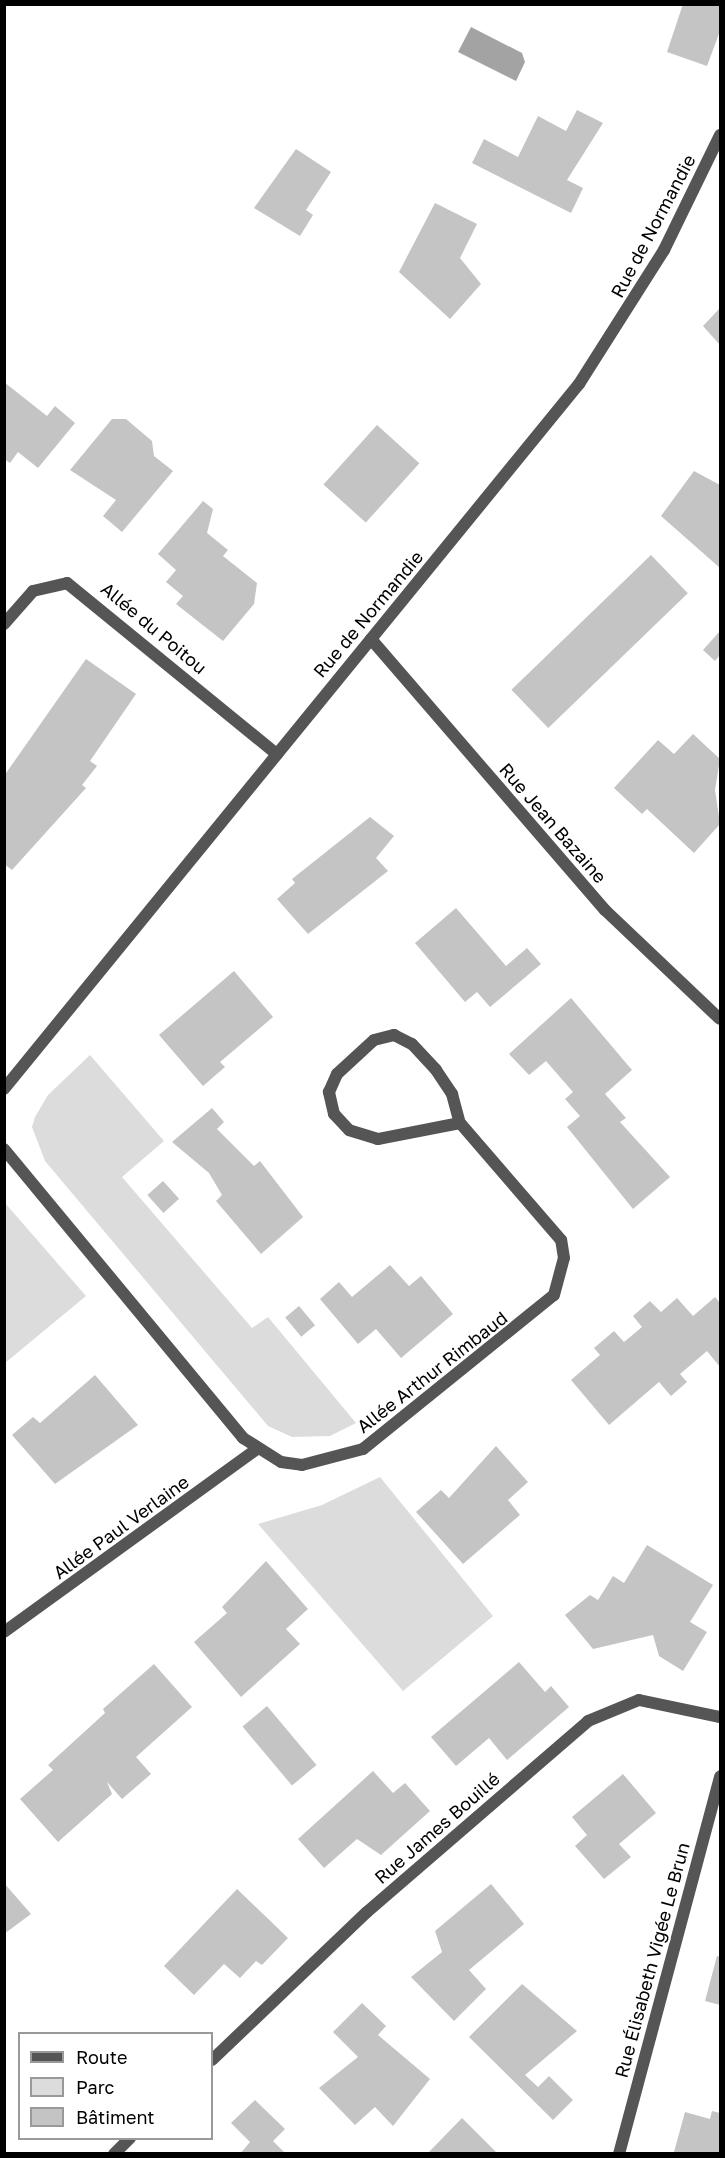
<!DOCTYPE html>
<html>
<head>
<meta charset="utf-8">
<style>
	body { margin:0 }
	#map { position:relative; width:725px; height:2158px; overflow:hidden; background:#fff; font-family:"Golos Text",sans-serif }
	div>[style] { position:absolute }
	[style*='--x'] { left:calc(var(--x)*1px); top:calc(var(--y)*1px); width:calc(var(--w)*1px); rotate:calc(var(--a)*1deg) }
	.green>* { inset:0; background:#dcdcdc }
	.water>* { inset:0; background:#a3a3a3 }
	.building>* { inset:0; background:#c4c4c4; transform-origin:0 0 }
	.street>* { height:12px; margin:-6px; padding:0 6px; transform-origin:6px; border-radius:6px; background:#555 }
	span { translate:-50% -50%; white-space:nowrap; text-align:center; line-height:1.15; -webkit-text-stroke:4.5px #fff; paint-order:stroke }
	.street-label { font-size:18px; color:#000 }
	.frame { position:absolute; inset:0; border:6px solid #000; pointer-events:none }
	.legend { position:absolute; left:18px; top:2032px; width:195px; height:108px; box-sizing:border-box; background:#fff; border:2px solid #999; margin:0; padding:8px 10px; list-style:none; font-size:18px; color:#000 }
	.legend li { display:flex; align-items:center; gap:12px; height:30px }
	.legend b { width:30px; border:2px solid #999 }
</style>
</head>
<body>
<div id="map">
	<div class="green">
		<i style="clip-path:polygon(90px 1055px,164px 1141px,122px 1177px,252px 1328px,268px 1317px,356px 1423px,330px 1436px,292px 1437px,268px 1426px,45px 1161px,32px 1127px,35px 1117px,48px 1095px)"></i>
		<i style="clip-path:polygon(5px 1203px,86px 1296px,5px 1363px,4px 1203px)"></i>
		<i style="clip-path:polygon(380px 1477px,493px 1616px,403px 1691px,258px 1524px,322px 1505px)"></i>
	</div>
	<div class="water">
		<i style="clip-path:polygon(471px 27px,522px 53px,525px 62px,516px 81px,458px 52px)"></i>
	</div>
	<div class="building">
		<i style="clip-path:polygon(683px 4px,720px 4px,720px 31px,707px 66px,667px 52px)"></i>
		<i style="clip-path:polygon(577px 110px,603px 123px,567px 180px,583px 188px,571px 213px,472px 163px,484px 139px,518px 157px,538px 116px,566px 131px)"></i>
		<i style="clip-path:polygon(296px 149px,331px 172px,306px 210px,313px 215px,300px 236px,254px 208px)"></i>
		<i style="clip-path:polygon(435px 203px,477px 224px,460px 258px,481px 284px,450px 319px,399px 272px)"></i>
		<i style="clip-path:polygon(720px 308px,720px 345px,703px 326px)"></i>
		<i style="clip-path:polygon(4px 382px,47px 416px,55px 406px,75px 423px,38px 468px,18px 452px,10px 463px,4px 459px)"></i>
		<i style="clip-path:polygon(112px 419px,126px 419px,152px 441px,154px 456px,173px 471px,122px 532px,103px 516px,116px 500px,70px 470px)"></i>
		<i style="left:377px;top:425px;width:57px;height:80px;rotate:42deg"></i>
		<i style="clip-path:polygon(694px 471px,720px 485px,720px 568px,661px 516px)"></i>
		<i style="clip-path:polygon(203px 501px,213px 509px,207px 533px,228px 550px,223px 556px,257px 583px,254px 604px,223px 641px,176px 604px,183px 596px,166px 582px,176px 570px,158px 554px)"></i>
		<i style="left:651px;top:555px;width:53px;height:194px;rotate:46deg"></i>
		<i style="clip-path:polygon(720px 631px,720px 655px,715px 661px,703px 650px)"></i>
		<i style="clip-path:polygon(86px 659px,136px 694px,90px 761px,97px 766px,82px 785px,86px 788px,12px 870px,4px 864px,4px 776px)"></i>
		<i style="clip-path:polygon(693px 734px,720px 759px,715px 790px,720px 824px,694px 853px,647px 809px,642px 814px,614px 788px,658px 740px,674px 754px)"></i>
		<i style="clip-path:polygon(370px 817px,394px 836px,376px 858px,388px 871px,308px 934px,277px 899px,295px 883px,292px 879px)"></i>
		<i style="clip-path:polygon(456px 908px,506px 966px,527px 948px,541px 964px,490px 1007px,477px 992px,465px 1002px,415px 943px)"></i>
		<i style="clip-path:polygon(234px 971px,273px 1017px,220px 1062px,225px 1067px,203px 1086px,159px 1035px)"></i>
		<i style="clip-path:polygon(571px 998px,632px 1070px,605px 1094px,626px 1118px,620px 1122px,670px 1177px,633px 1209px,567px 1127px,580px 1116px,565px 1099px,573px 1092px,546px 1061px,529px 1075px,509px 1054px)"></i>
		<i style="clip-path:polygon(212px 1108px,224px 1122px,217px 1129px,254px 1166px,260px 1161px,303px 1217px,261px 1254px,216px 1201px,222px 1195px,209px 1173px,172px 1142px)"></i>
		<i style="left:163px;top:1181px;width:24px;height:21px;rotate:48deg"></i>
		<i style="clip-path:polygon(390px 1265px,409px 1286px,421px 1276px,453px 1314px,401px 1358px,376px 1329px,358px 1344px,320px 1299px,339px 1282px,352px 1297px)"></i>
		<i style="clip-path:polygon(715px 1297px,720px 1303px,720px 1367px,707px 1351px,680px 1374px,687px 1382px,671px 1396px,659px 1382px,609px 1425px,571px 1380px,600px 1355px,594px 1348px,614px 1331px,624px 1342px,642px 1327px,633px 1316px,650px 1301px,661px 1312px,677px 1298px,693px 1316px)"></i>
		<i style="left:299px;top:1306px;width:25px;height:18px;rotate:50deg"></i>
		<i style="clip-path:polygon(95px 1375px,138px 1425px,55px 1484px,12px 1435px,33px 1417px,40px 1423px)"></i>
		<i style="clip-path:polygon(496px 1446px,528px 1482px,508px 1500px,520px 1515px,463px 1564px,416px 1512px,441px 1490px,449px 1498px)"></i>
		<i style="clip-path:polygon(647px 1545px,713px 1585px,690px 1622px,707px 1632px,683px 1671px,659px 1656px,653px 1635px,593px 1649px,565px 1615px,590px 1595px,598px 1600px,613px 1576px,624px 1583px)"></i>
		<i style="clip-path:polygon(266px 1561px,308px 1609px,286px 1629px,300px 1644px,241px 1697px,194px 1642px,227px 1613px,222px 1607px)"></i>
		<i style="clip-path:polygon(519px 1662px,545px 1692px,551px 1686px,569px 1707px,507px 1760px,489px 1738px,456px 1766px,431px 1737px)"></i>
		<i style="clip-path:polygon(154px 1664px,192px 1707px,136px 1757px,151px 1774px,122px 1799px,107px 1782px,112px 1794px,58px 1842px,20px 1799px,53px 1770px,48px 1765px,105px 1713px,103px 1709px)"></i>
		<i style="left:267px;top:1706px;width:77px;height:32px;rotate:50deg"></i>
		<i style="clip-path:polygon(373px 1771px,393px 1793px,405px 1783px,430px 1811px,381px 1855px,357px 1839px,324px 1868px,298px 1839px)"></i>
		<i style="clip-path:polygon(623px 1774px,656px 1813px,619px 1844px,631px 1857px,604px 1879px,575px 1846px,587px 1835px,572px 1817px)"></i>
		<i style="clip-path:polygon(4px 1883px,31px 1914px,4px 1934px)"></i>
		<i style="clip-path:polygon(491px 1884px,524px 1924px,469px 1970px,486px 1989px,454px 2021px,411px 1977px,442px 1952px,435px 1931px)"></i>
		<i style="clip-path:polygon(237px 1889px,288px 1938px,262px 1965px,256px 1961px,240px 1978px,224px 1964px,194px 1995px,164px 1966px)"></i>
		<i style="clip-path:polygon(717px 1956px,720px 1957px,720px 2005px,705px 2001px)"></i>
		<i style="clip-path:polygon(522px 1984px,577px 2031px,525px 2075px,538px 2087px,549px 2076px,573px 2100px,553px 2120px,469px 2037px)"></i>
		<i style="clip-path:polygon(362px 2003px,386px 2026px,378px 2035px,430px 2079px,393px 2126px,375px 2107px,355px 2125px,319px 2088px,358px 2057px,333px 2032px)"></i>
		<i style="clip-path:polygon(255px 2100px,285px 2129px,273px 2141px,286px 2154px,240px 2154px,250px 2142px,231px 2123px)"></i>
		<i style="clip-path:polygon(712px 2111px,720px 2113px,720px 2154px,674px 2152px,685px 2112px,710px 2119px)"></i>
		<i style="clip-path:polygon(462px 2118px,498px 2154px,427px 2154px)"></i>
	</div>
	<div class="street">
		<i style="--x:4;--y:624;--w:44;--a:-48.7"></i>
		<i style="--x:33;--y:591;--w:35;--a:-13"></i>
		<i style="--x:67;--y:583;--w:271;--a:39.2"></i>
		<i style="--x:371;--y:639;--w:358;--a:49.2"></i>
		<i style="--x:605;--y:910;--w:158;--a:43.5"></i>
		<i style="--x:394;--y:1035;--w:20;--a:27"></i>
		<i style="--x:412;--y:1044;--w:35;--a:47"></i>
		<i style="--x:436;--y:1070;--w:29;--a:56"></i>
		<i style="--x:452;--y:1094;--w:30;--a:75"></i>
		<i style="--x:460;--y:1123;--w:84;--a:169"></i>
		<i style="--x:378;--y:1139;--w:30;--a:-163"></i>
		<i style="--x:349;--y:1130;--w:22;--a:-133"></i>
		<i style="--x:334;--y:1114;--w:23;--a:-103"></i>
		<i style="--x:329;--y:1092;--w:20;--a:-66"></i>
		<i style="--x:337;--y:1074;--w:50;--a:-42.6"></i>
		<i style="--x:374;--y:1040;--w:21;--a:-14"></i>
		<i style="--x:4;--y:1089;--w:910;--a:-50.8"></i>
		<i style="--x:579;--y:384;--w:159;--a:-57.6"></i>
		<i style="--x:664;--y:250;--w:128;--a:-64"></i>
		<i style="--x:4;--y:1149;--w:375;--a:50.4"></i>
		<i style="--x:243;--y:1438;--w:45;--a:32.3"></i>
		<i style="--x:281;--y:1462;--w:21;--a:8"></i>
		<i style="--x:302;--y:1465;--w:63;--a:-14.7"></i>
		<i style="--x:363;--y:1449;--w:245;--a:-38.9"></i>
		<i style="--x:554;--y:1295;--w:38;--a:-75"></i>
		<i style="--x:564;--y:1258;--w:18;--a:-99"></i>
		<i style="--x:561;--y:1240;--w:155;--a:-130.8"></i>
		<i style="--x:4;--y:1632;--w:312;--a:-35.9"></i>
		<i style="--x:212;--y:2060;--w:214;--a:-43.7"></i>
		<i style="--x:367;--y:1912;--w:292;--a:-40.8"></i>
		<i style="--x:588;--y:1721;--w:55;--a:-22.4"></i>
		<i style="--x:639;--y:1700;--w:83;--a:11.9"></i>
		<i style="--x:114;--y:2154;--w:23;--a:-45"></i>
		<i style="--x:619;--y:2154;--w:391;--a:-75"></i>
	</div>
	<div class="street-label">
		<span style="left:653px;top:226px;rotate:-62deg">Rue de Normandie</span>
		<span style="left:368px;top:614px;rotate:-50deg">Rue de Normandie</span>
		<span style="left:154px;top:628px;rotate:40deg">Allée du Poitou</span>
		<span style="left:553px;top:823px;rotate:49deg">Rue Jean Bazaine</span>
		<span style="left:432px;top:1372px;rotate:-38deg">Allée Arthur Rimbaud</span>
		<span style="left:121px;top:1527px;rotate:-36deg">Allée Paul Verlaine</span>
		<span style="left:437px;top:1828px;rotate:-41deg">Rue James Bouillé</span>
		<span style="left:652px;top:1960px;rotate:-75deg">Rue Élisabeth Vigée Le Brun</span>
	</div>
	<div class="frame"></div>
	<ul class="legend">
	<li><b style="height:8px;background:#555"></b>Route</li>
	<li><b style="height:16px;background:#dcdcdc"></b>Parc</li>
	<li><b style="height:16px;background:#c4c4c4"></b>Bâtiment</li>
	</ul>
</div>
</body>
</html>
